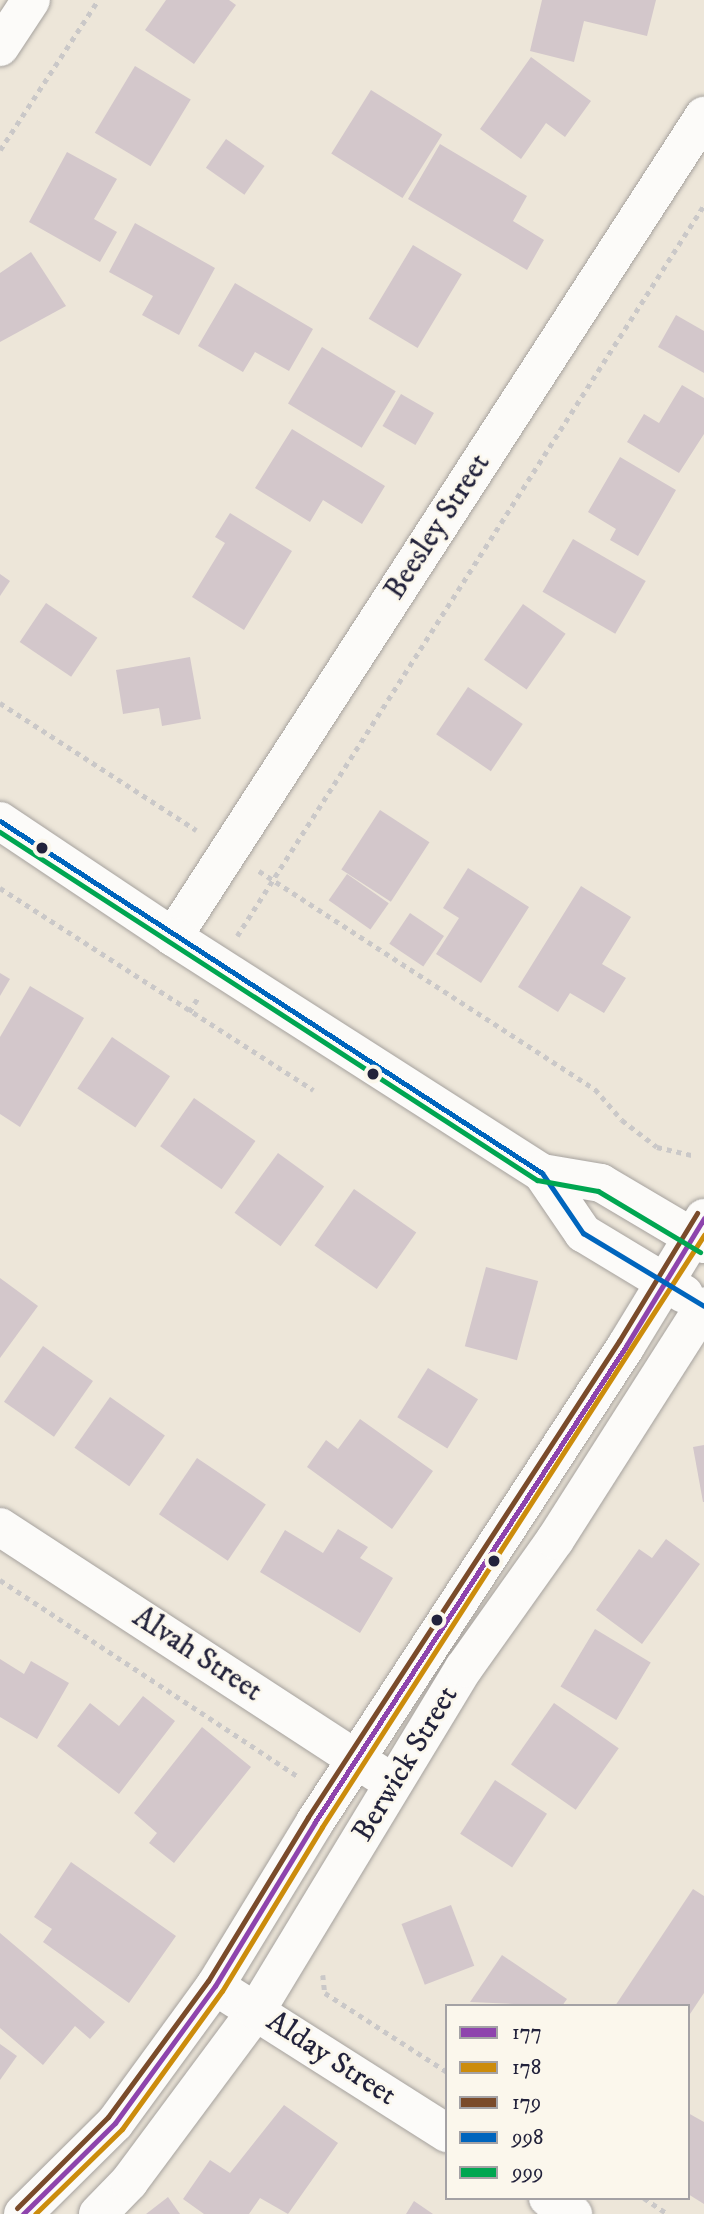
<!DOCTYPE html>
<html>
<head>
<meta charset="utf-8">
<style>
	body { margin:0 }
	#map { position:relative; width:704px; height:2214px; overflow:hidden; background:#ede6d9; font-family:"IM FELL DW Pica",serif }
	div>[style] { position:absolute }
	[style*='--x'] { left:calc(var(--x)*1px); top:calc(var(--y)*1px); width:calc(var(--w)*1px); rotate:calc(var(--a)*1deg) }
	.building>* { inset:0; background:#d3c7cb; transform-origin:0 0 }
	.path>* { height:4.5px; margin-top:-2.25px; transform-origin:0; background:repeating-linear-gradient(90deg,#cac8c8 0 5px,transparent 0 10px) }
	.roads { filter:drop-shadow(0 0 2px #a6a29e) drop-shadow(0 0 2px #a6a29e) }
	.minor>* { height:38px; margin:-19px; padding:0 19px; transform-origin:19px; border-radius:19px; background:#fcfbf9 }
	.major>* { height:38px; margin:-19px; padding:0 19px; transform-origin:19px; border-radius:19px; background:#fcfbf9 }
	.bus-1>* { height:5px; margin:-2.5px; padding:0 2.5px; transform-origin:2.5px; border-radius:2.5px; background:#8e44ad }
	.bus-2>* { height:5px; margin:-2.5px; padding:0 2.5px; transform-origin:2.5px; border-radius:2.5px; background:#cc8c0c }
	.bus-3>* { height:5px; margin:-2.5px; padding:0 2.5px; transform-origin:2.5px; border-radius:2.5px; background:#7a4b2a }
	.bus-4>* { height:5px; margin:-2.5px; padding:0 2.5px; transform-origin:2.5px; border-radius:2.5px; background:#0065bd }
	.bus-5>* { height:5px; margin:-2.5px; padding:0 2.5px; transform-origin:2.5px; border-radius:2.5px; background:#00a651 }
	.dots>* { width:19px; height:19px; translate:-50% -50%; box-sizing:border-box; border:4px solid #fbf7ec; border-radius:50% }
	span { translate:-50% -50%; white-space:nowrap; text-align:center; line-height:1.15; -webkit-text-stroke:5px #fbf7ec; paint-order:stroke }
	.street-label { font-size:30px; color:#22223b }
	.legend { position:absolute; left:445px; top:2004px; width:245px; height:196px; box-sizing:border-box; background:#fbf7ec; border:2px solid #a4a2a5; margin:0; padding:9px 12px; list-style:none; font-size:21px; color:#22223b }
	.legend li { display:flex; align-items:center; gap:14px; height:35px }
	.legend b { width:35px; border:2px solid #a4a2a5 }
</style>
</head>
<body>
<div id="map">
	<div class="building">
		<i style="clip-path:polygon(166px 0,229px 0,236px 5px,194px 64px,145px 30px)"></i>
		<i style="clip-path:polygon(542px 0,656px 0,647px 36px,584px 21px,574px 62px,530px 51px)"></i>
		<i style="clip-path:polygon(531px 57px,591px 101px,565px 137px,546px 123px,521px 159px,480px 129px)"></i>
		<i style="left:135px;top:66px;width:65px;height:78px;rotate:31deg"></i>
		<i style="left:371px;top:90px;width:84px;height:75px;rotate:32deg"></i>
		<i style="left:226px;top:139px;width:47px;height:35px;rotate:35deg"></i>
		<i style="clip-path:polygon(440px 144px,527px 196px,513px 221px,544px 240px,527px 270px,408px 199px)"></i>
		<i style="clip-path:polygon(67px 152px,117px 179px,94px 219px,117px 232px,100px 262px,29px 222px)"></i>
		<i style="clip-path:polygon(135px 223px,215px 268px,179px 335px,142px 315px,153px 296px,109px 272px)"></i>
		<i style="left:413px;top:245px;width:57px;height:86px;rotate:31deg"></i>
		<i style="clip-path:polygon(31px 252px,66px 306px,0 342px,0 273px)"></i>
		<i style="clip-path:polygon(235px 283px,313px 329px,289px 371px,255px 352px,243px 372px,198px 346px)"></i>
		<i style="clip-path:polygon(676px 315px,704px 331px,704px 373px,658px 347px)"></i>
		<i style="left:322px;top:347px;width:86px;height:66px;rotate:31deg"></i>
		<i style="clip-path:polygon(682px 385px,704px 398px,704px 434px,679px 473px,627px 442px,644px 414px,659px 423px)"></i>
		<i style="left:401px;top:394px;width:38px;height:37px;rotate:30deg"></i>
		<i style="clip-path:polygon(292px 429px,385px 486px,362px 524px,323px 500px,310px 522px,255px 488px)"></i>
		<i style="clip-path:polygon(620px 457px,676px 490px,638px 556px,610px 540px,616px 529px,588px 512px)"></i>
		<i style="clip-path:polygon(230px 513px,292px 551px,244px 630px,192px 597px,225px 543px,215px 537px)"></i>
		<i style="left:573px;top:539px;width:84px;height:61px;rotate:30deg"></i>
		<i style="clip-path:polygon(0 574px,10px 581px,0 596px)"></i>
		<i style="left:46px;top:603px;width:62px;height:47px;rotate:34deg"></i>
		<i style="left:523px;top:604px;width:52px;height:68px;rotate:35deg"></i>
		<i style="clip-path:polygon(190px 657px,201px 719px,162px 726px,159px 708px,123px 714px,116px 670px)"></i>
		<i style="left:468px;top:687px;width:66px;height:57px;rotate:34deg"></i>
		<i style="left:380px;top:810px;width:59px;height:71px;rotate:33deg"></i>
		<i style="clip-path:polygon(468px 868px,529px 907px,481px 983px,436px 954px,459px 918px,443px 908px)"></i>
		<i style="left:347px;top:874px;width:51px;height:32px;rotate:35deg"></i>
		<i style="clip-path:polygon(581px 886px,631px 917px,602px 964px,626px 978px,604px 1013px,570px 993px,558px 1012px,518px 987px)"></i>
		<i style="left:410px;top:913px;width:41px;height:37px;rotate:34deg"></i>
		<i style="clip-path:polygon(0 973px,10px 979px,0 996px)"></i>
		<i style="clip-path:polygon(30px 986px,84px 1018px,20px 1127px,0 1114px,0 1037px)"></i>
		<i style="left:112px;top:1037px;width:70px;height:62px;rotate:34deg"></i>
		<i style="left:194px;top:1098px;width:75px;height:59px;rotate:35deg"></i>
		<i style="left:278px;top:1153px;width:57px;height:74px;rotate:36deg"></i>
		<i style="left:354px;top:1189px;width:76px;height:69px;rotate:35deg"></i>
		<i style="left:486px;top:1267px;width:54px;height:82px;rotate:15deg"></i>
		<i style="clip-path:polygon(0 1278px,38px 1306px,0 1358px)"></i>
		<i style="left:43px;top:1346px;width:61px;height:68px;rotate:35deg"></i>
		<i style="left:428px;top:1368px;width:59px;height:58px;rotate:32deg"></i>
		<i style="left:110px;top:1397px;width:67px;height:62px;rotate:35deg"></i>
		<i style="clip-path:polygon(360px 1419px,433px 1471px,392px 1529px,307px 1467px,326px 1440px,338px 1449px)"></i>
		<i style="clip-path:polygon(704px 1445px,704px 1502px,703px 1502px,693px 1447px)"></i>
		<i style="left:197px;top:1458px;width:83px;height:68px;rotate:34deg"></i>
		<i style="clip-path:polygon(338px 1529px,368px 1547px,360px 1558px,393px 1578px,360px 1633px,260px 1572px,285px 1530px,323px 1553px)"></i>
		<i style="clip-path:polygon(666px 1539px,700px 1564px,642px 1644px,596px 1610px,639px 1549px,652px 1558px)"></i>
		<i style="left:595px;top:1629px;width:65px;height:67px;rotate:31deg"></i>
		<i style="clip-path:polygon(0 1659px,24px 1674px,31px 1661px,69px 1683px,37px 1739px,0 1717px)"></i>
		<i style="clip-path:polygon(143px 1696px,175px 1721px,119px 1794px,57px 1746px,90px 1703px,119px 1726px)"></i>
		<i style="left:554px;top:1703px;width:79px;height:75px;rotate:35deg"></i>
		<i style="clip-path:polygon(202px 1727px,251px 1767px,174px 1863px,149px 1843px,157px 1833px,134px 1813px)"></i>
		<i style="left:495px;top:1780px;width:62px;height:64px;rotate:33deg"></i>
		<i style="clip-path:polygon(71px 1862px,176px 1936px,129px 2003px,43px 1942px,52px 1929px,34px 1917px)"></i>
		<i style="clip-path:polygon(693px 1889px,704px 1896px,704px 1993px,688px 2017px,688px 2006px,615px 2006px)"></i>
		<i style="left:451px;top:1905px;width:65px;height:53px;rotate:69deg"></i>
		<i style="clip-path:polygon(0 1933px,105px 2022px,90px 2039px,75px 2026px,43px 2065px,0 2028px)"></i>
		<i style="clip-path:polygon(502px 1955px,567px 1999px,562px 2006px,470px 2002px)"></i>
		<i style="clip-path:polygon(0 2044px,17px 2056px,0 2080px)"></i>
		<i style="clip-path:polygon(284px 2105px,338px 2143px,288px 2214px,260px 2198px,249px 2214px,204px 2214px,183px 2199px,210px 2160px,230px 2173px)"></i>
		<i style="clip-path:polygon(688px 2113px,704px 2122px,704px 2204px,688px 2194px)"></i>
		<i style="clip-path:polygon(168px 2197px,180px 2214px,146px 2214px)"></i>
		<i style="clip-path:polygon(414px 2201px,433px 2214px,406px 2214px)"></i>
	</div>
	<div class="path">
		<i style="--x:0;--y:150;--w:179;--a:-56.8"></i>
		<i style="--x:0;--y:703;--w:234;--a:32.9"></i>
		<i style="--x:259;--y:871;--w:401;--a:33"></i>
		<i style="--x:595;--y:1089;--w:41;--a:48.9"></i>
		<i style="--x:622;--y:1120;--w:44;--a:37.6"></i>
		<i style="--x:657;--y:1147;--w:36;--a:13"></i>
		<i style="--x:0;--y:888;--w:373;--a:32.8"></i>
		<i style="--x:237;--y:936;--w:867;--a:-57.43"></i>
		<i style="--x:189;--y:1012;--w:19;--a:-58"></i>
		<i style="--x:0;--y:1580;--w:359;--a:33.4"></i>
		<i style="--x:323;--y:1975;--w:18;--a:84"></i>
		<i style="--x:325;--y:1993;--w:145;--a:32.9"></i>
		<i style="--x:644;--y:2198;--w:29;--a:34"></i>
	</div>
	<div class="roads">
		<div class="minor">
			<i style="--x:0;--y:47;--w:56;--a:-56.6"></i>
			<i style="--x:173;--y:937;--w:978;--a:-57.11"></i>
			<i style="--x:0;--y:1527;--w:469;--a:33.1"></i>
			<i style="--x:215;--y:1986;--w:275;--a:32.4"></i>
			<i style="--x:548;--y:2198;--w:30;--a:33"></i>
		</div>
		<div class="major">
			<i style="--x:0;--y:821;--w:208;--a:33.8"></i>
			<i style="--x:173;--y:937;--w:438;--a:32.6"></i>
			<i style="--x:542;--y:1173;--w:60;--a:9.6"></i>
			<i style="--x:601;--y:1183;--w:120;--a:30.6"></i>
			<i style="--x:542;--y:1173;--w:73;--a:55.7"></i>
			<i style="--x:583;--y:1233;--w:118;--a:31.1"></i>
			<i style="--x:23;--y:2214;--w:129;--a:-44.7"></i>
			<i style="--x:115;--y:2123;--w:170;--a:-53.9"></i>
			<i style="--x:215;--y:1986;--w:192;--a:-58.6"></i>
			<i style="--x:315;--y:1822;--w:569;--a:-56.84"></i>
			<i style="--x:626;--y:1346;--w:150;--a:-58.6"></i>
			<i style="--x:98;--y:2214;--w:45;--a:-45.9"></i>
			<i style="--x:129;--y:2182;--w:213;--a:-53.4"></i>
			<i style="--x:256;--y:2011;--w:401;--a:-58.8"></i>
			<i style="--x:464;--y:1668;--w:157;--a:-54.6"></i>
			<i style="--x:555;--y:1540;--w:277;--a:-57.5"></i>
		</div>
	</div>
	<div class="bus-1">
		<i style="--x:23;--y:2214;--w:129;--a:-44.7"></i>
		<i style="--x:115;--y:2123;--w:170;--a:-53.9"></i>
		<i style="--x:215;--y:1986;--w:192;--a:-58.6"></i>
		<i style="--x:315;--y:1822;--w:569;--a:-56.84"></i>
		<i style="--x:626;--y:1346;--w:150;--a:-58.6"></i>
	</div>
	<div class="bus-2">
		<i style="--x:35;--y:2214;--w:122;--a:-44.3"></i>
		<i style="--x:122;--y:2129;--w:170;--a:-54.1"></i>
		<i style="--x:222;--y:1991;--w:192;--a:-58.6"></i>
		<i style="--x:322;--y:1827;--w:705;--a:-57.17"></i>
	</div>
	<div class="bus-3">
		<i style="--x:17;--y:2208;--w:129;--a:-45"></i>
		<i style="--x:108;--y:2117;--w:169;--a:-53.7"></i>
		<i style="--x:208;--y:1981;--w:192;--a:-58.6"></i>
		<i style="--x:308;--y:1817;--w:569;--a:-56.84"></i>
		<i style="--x:619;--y:1341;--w:150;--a:-58.6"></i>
	</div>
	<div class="bus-4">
		<i style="--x:0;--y:821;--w:646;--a:33"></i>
		<i style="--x:542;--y:1173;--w:73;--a:55.7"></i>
		<i style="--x:583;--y:1233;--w:141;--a:31.1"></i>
	</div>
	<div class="bus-5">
		<i style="--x:0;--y:832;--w:640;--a:32.95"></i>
		<i style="--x:537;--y:1180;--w:62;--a:10.2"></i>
		<i style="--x:598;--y:1191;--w:119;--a:30.9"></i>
	</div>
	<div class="dots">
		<i style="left:42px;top:848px;background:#22223b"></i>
		<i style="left:373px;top:1074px;background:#22223b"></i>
		<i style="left:494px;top:1561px;background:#22223b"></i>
		<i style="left:437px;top:1620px;background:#22223b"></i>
	</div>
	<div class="street-label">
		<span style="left:438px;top:527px;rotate:-57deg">Beesley Street</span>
		<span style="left:197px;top:1655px;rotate:33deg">Alvah Street</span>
		<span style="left:406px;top:1764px;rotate:-59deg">Berwick Street</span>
		<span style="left:331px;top:2059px;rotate:33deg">Alday Street</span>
	</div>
	<ul class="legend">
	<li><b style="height:9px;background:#8e44ad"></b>177</li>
	<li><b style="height:9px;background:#cc8c0c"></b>178</li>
	<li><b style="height:9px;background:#7a4b2a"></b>179</li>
	<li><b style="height:9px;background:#0065bd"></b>998</li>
	<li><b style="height:9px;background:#00a651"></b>999</li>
	</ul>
</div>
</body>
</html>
